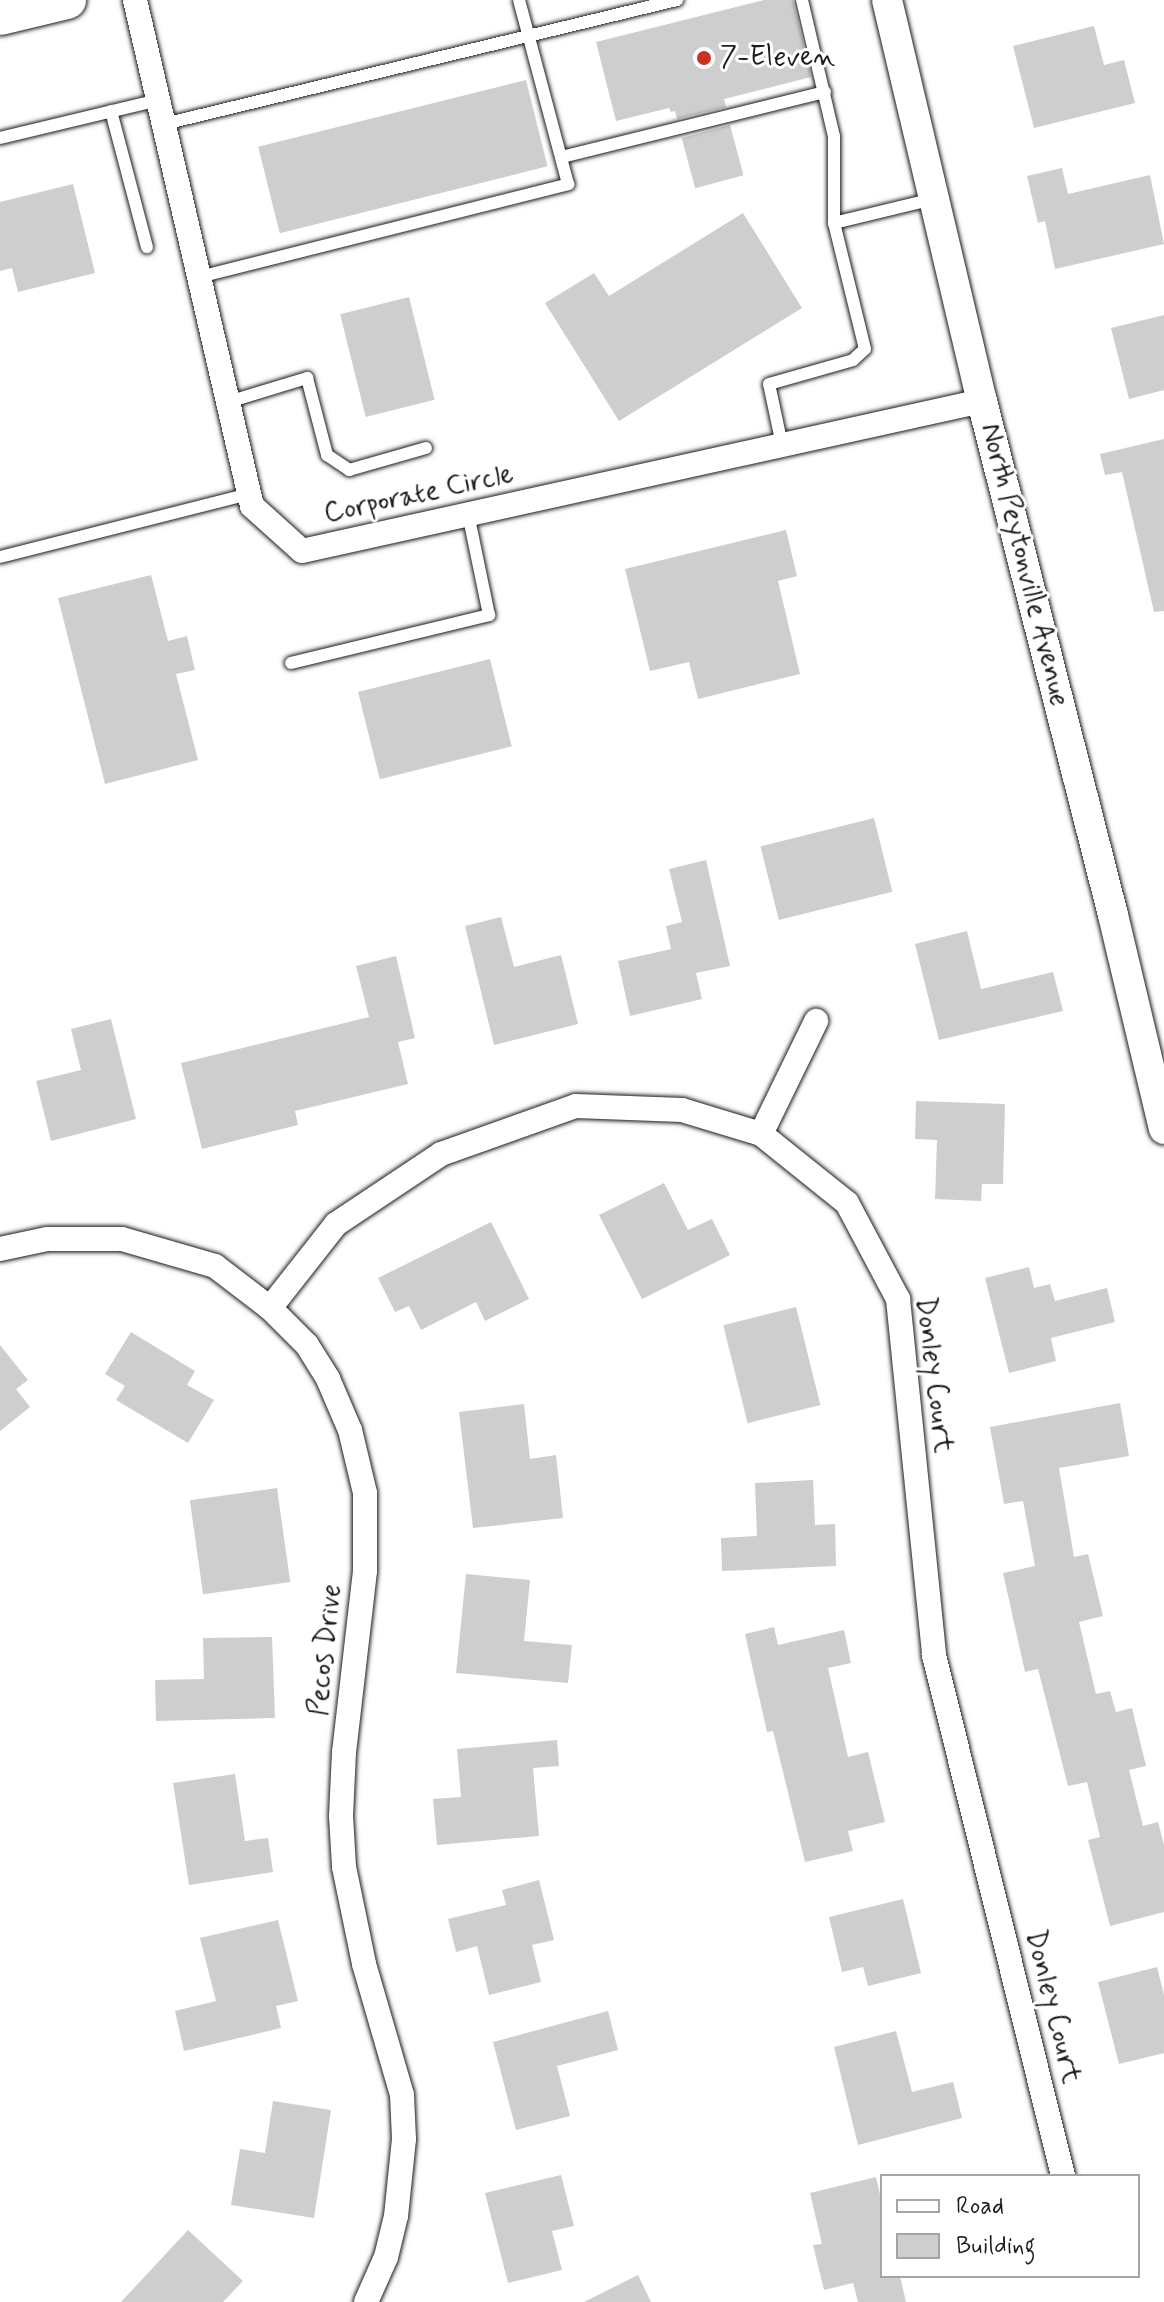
<!DOCTYPE html>
<html>
<head>
<meta charset="utf-8">
<style>
	body { margin:0 }
	#map { position:relative; width:1164px; height:2302px; overflow:hidden; background:#fff; font-family:Mynerve,sans-serif }
	div>[style] { position:absolute }
	[style*='--x'] { left:calc(var(--x)*1px); top:calc(var(--y)*1px); width:calc(var(--w)*1px); rotate:calc(var(--a)*1deg) }
	.building>* { inset:0; background:#cecece; transform-origin:0 0 }
	.roads { filter:drop-shadow(0 0 2px #1c1c1c) drop-shadow(0 0 2px #1c1c1c) }
	.service>* { height:12px; margin:-6px; padding:0 6px; transform-origin:6px; border-radius:6px; background:#fff }
	.minor>* { height:24px; margin:-12px; padding:0 12px; transform-origin:12px; border-radius:12px; background:#fff }
	.tertiary>* { height:30px; margin:-15px; padding:0 15px; transform-origin:15px; border-radius:15px; background:#fff }
	.primary>* { height:38px; margin:-19px; padding:0 19px; transform-origin:19px; border-radius:19px; background:#fff }
	.dots>* { width:22px; height:22px; translate:-50% -50%; box-sizing:border-box; border:4px solid #fff; border-radius:50% }
	span { translate:-50% -50%; white-space:nowrap; text-align:center; line-height:1.15; -webkit-text-stroke:6px #fff; paint-order:stroke }
	.poi-label { font-size:28px; color:#1c1c1c }
	.left { translate:0 -50%; text-align:left }
	.street-label { font-size:28px; color:#1c1c1c }
	.legend { position:absolute; left:880px; top:2174px; width:260px; height:104px; box-sizing:border-box; background:#fff; border:2px solid #a4a4a4; margin:0; padding:10px 14px; list-style:none; font-size:24px; color:#1c1c1c }
	.legend li { display:flex; align-items:center; gap:16px; height:40px }
	.legend b { width:40px; border:2px solid #a4a4a4 }
</style>
</head>
<body>
<div id="map">
	<div class="building">
		<i style="clip-path:polygon(764px 0,793px 0,811px 77px,724px 99px,726px 107px,677px 119px,675px 111px,671px 112px,669px 108px,616px 121px,596px 42px)"></i>
		<i style="clip-path:polygon(1094px 26px,1104px 65px,1124px 60px,1135px 103px,1034px 128px,1013px 46px)"></i>
		<i style="left:526px;top:80px;width:89px;height:276px;rotate:76deg"></i>
		<i style="left:730px;top:125px;width:52px;height:50px;rotate:75deg"></i>
		<i style="clip-path:polygon(1062px 168px,1068px 194px,1150px 175px,1164px 244px,1055px 269px,1045px 221px,1038px 223px,1027px 176px)"></i>
		<i style="clip-path:polygon(73px 184px,95px 273px,18px 292px,12px 268px,0 271px,0 202px)"></i>
		<i style="clip-path:polygon(743px 213px,802px 308px,619px 421px,545px 303px,594px 273px,609px 296px)"></i>
		<i style="left:409px;top:297px;width:106px;height:71px;rotate:76deg"></i>
		<i style="clip-path:polygon(1164px 315px,1164px 390px,1129px 399px,1111px 328px)"></i>
		<i style="clip-path:polygon(1164px 439px,1164px 611px,1154px 612px,1122px 472px,1105px 475px,1100px 454px)"></i>
		<i style="clip-path:polygon(786px 530px,797px 576px,778px 581px,800px 674px,698px 699px,689px 662px,650px 671px,625px 569px)"></i>
		<i style="clip-path:polygon(151px 575px,168px 641px,187px 636px,195px 670px,176px 674px,198px 760px,105px 784px,58px 598px)"></i>
		<i style="left:490px;top:659px;width:90px;height:136px;rotate:76deg"></i>
		<i style="left:874px;top:818px;width:76px;height:117px;rotate:76deg"></i>
		<i style="clip-path:polygon(706px 860px,730px 966px,696px 973px,702px 999px,630px 1016px,618px 961px,671px 949px,666px 926px,682px 922px,669px 869px)"></i>
		<i style="clip-path:polygon(501px 917px,514px 967px,561px 955px,578px 1024px,494px 1045px,465px 926px)"></i>
		<i style="clip-path:polygon(967px 931px,981px 989px,1053px 972px,1063px 1011px,939px 1040px,915px 944px)"></i>
		<i style="clip-path:polygon(396px 956px,415px 1038px,398px 1042px,408px 1084px,295px 1111px,298px 1125px,202px 1149px,181px 1063px,369px 1017px,356px 966px)"></i>
		<i style="clip-path:polygon(111px 1019px,136px 1119px,51px 1141px,36px 1081px,81px 1070px,71px 1029px)"></i>
		<i style="clip-path:polygon(916px 1101px,1005px 1104px,1003px 1184px,982px 1184px,981px 1201px,935px 1199px,937px 1140px,915px 1139px)"></i>
		<i style="clip-path:polygon(664px 1183px,688px 1230px,712px 1219px,730px 1255px,642px 1299px,599px 1215px)"></i>
		<i style="clip-path:polygon(491px 1222px,529px 1299px,485px 1321px,476px 1302px,421px 1330px,409px 1306px,395px 1312px,378px 1278px)"></i>
		<i style="clip-path:polygon(1029px 1267px,1034px 1288px,1050px 1284px,1055px 1301px,1107px 1288px,1115px 1322px,1051px 1338px,1056px 1361px,1009px 1373px,985px 1278px)"></i>
		<i style="left:796px;top:1307px;width:101px;height:75px;rotate:76deg"></i>
		<i style="clip-path:polygon(131px 1332px,195px 1371px,187px 1385px,214px 1400px,188px 1443px,116px 1400px,125px 1386px,105px 1374px)"></i>
		<i style="clip-path:polygon(0 1345px,28px 1380px,16px 1389px,30px 1407px,0 1431px)"></i>
		<i style="clip-path:polygon(1120px 1403px,1129px 1456px,1059px 1468px,1074px 1557px,1088px 1554px,1103px 1616px,1079px 1622px,1096px 1694px,1110px 1691px,1116px 1712px,1132px 1708px,1146px 1766px,1129px 1770px,1143px 1826px,1158px 1822px,1164px 1845px,1164px 1912px,1110px 1926px,1088px 1840px,1100px 1837px,1087px 1782px,1068px 1786px,1038px 1669px,1025px 1672px,1003px 1573px,1035px 1566px,1023px 1501px,1004px 1504px,990px 1427px)"></i>
		<i style="clip-path:polygon(524px 1404px,530px 1459px,556px 1455px,563px 1518px,473px 1528px,459px 1412px)"></i>
		<i style="clip-path:polygon(813px 1480px,815px 1525px,835px 1524px,836px 1566px,722px 1571px,721px 1538px,757px 1536px,755px 1483px)"></i>
		<i style="left:277px;top:1488px;width:95px;height:88px;rotate:82deg"></i>
		<i style="clip-path:polygon(466px 1574px,530px 1580px,524px 1641px,572px 1645px,568px 1683px,456px 1673px)"></i>
		<i style="clip-path:polygon(774px 1627px,778px 1645px,844px 1630px,851px 1663px,828px 1668px,848px 1757px,868px 1752px,885px 1822px,848px 1831px,853px 1851px,805px 1862px,773px 1731px,767px 1732px,745px 1634px)"></i>
		<i style="clip-path:polygon(272px 1637px,275px 1718px,156px 1721px,155px 1680px,204px 1679px,203px 1638px)"></i>
		<i style="clip-path:polygon(557px 1740px,559px 1766px,533px 1768px,539px 1836px,437px 1845px,433px 1799px,461px 1797px,457px 1749px)"></i>
		<i style="clip-path:polygon(235px 1774px,245px 1841px,268px 1838px,273px 1872px,189px 1885px,173px 1783px)"></i>
		<i style="clip-path:polygon(539px 1880px,554px 1940px,532px 1945px,541px 1982px,489px 1995px,477px 1946px,456px 1952px,448px 1919px,506px 1905px,502px 1890px)"></i>
		<i style="clip-path:polygon(903px 1899px,921px 1973px,868px 1986px,863px 1967px,842px 1972px,829px 1917px)"></i>
		<i style="clip-path:polygon(278px 1920px,298px 2001px,276px 2006px,281px 2028px,184px 2051px,175px 2011px,216px 2001px,200px 1938px)"></i>
		<i style="clip-path:polygon(1157px 1967px,1164px 1995px,1164px 2053px,1119px 2064px,1098px 1982px)"></i>
		<i style="clip-path:polygon(608px 2011px,618px 2050px,557px 2066px,570px 2116px,516px 2130px,493px 2042px)"></i>
		<i style="clip-path:polygon(896px 2031px,912px 2092px,953px 2082px,962px 2118px,858px 2145px,834px 2047px)"></i>
		<i style="clip-path:polygon(273px 2101px,331px 2110px,314px 2218px,231px 2205px,240px 2149px,265px 2153px)"></i>
		<i style="clip-path:polygon(561px 2175px,574px 2226px,552px 2231px,562px 2270px,508px 2283px,485px 2193px)"></i>
		<i style="clip-path:polygon(876px 2177px,882px 2203px,882px 2276px,900px 2276px,906px 2302px,858px 2302px,853px 2283px,824px 2290px,813px 2245px,822px 2244px,810px 2193px)"></i>
		<i style="clip-path:polygon(188px 2230px,243px 2281px,223px 2302px,121px 2302px)"></i>
		<i style="clip-path:polygon(638px 2275px,651px 2302px,584px 2302px)"></i>
	</div>
	<div class="roads">
		<div class="service">
			<i style="--x:802;--y:0;--w:140;--a:76.8"></i>
			<i style="--x:834;--y:136;--w:87;--a:90"></i>
			<i style="--x:834;--y:223;--w:102;--a:-13.6"></i>
			<i style="--x:111;--y:111;--w:141;--a:75.2"></i>
			<i style="--x:164;--y:124;--w:528;--a:-13.59"></i>
			<i style="--x:0;--y:138;--w:163;--a:-13.5"></i>
			<i style="--x:562;--y:157;--w:271;--a:-13.9"></i>
			<i style="--x:199;--y:277;--w:381;--a:-14.1"></i>
			<i style="--x:568;--y:184;--w:190;--a:-104.9"></i>
			<i style="--x:228;--y:402;--w:83;--a:-16.9"></i>
			<i style="--x:307;--y:378;--w:80;--a:75.4"></i>
			<i style="--x:327;--y:455;--w:27;--a:34"></i>
			<i style="--x:349;--y:470;--w:80;--a:-15.9"></i>
			<i style="--x:782;--y:445;--w:62;--a:-102"></i>
			<i style="--x:769;--y:384;--w:87;--a:-15.9"></i>
			<i style="--x:853;--y:360;--w:16;--a:-43"></i>
			<i style="--x:865;--y:349;--w:130;--a:-103.8"></i>
			<i style="--x:0;--y:557;--w:257;--a:-14.2"></i>
			<i style="--x:291;--y:663;--w:204;--a:-13.6"></i>
			<i style="--x:489;--y:615;--w:103;--a:-101.7"></i>
		</div>
		<div class="minor">
			<i style="--x:135;--y:0;--w:519;--a:76.98"></i>
			<i style="--x:252;--y:506;--w:67;--a:42"></i>
			<i style="--x:302;--y:551;--w:696;--a:-12.44"></i>
			<i style="--x:761;--y:1134;--w:126;--a:-64"></i>
			<i style="--x:0;--y:1249;--w:48;--a:-12"></i>
			<i style="--x:47;--y:1239;--w:75;--a:0"></i>
			<i style="--x:122;--y:1239;--w:97;--a:16.2"></i>
			<i style="--x:215;--y:1266;--w:69;--a:37.4"></i>
			<i style="--x:270;--y:1308;--w:52;--a:45"></i>
			<i style="--x:307;--y:1345;--w:40;--a:58"></i>
			<i style="--x:328;--y:1379;--w:56;--a:66.7"></i>
			<i style="--x:350;--y:1430;--w:65;--a:76.6"></i>
			<i style="--x:365;--y:1493;--w:78;--a:90"></i>
			<i style="--x:365;--y:1571;--w:182;--a:96.6"></i>
			<i style="--x:344;--y:1752;--w:64;--a:92.7"></i>
			<i style="--x:341;--y:1816;--w:51;--a:86.6"></i>
			<i style="--x:344;--y:1867;--w:99;--a:78.3"></i>
			<i style="--x:364;--y:1964;--w:136;--a:73.8"></i>
			<i style="--x:402;--y:2095;--w:44;--a:87.4"></i>
			<i style="--x:404;--y:2139;--w:77;--a:95.9"></i>
			<i style="--x:396;--y:2216;--w:42;--a:103.7"></i>
			<i style="--x:386;--y:2257;--w:49;--a:114"></i>
			<i style="--x:270;--y:1308;--w:107;--a:-51.8"></i>
			<i style="--x:336;--y:1224;--w:126;--a:-33.7"></i>
			<i style="--x:441;--y:1154;--w:143;--a:-19.6"></i>
			<i style="--x:576;--y:1106;--w:106;--a:2.2"></i>
			<i style="--x:682;--y:1110;--w:83;--a:16.9"></i>
			<i style="--x:761;--y:1134;--w:110;--a:38.7"></i>
			<i style="--x:847;--y:1203;--w:109;--a:62"></i>
			<i style="--x:898;--y:1299;--w:358;--a:84.2"></i>
			<i style="--x:934;--y:1655;--w:537;--a:76.09"></i>
		</div>
		<div class="tertiary">
			<i style="--x:887;--y:0;--w:412;--a:76.7"></i>
			<i style="--x:982;--y:401;--w:530;--a:75.7"></i>
			<i style="--x:1113;--y:915;--w:220;--a:76.6"></i>
		</div>
		<div class="primary">
			<i style="--x:0;--y:16;--w:69;--a:-13.4"></i>
		</div>
	</div>
	<div class="dots">
		<i style="left:704px;top:58px;background:#c8321e"></i>
	</div>
	<div class="poi-label">
		<span class="left" style="left:720px;top:58px">7-Eleven</span>
	</div>
	<div class="street-label">
		<span style="left:419px;top:495px;rotate:-12deg">Corporate Circle</span>
		<span style="left:1024px;top:565px;rotate:76deg">North Peytonville Avenue</span>
		<span style="left:933px;top:1375px;rotate:83deg">Donley Court</span>
		<span style="left:326px;top:1650px;rotate:-84deg">Pecos Drive</span>
		<span style="left:1052px;top:2007px;rotate:76deg">Donley Court</span>
	</div>
	<ul class="legend">
	<li><b style="height:10px;background:#fff"></b>Road</li>
	<li><b style="height:22px;background:#cecece"></b>Building</li>
	</ul>
</div>
</body>
</html>
